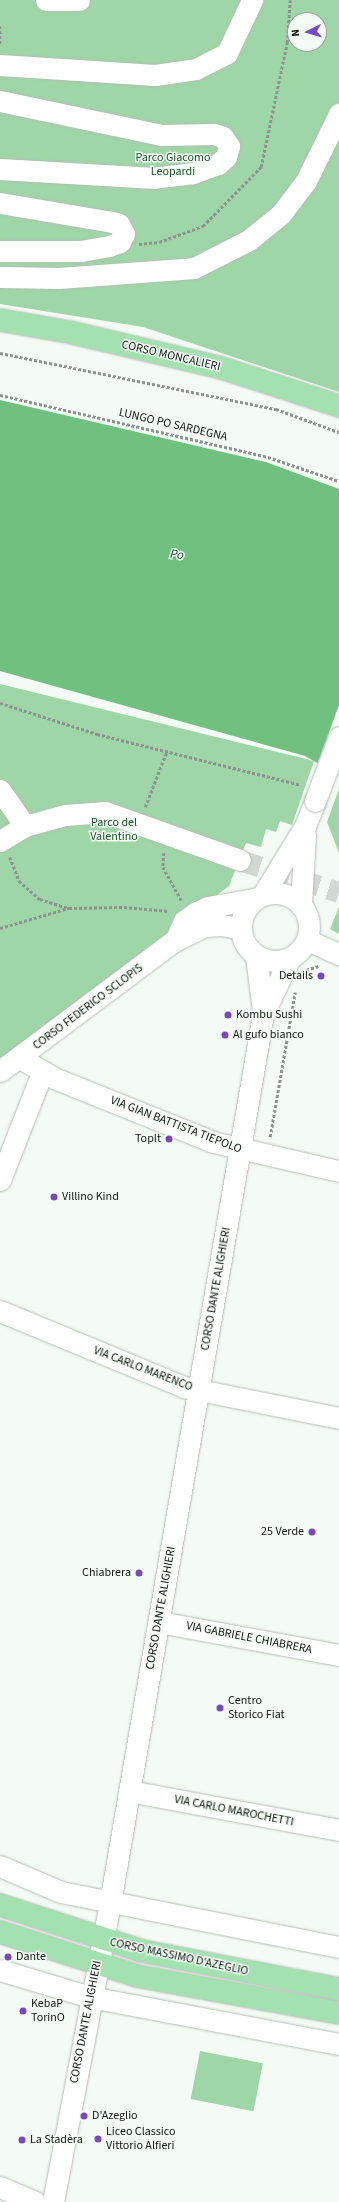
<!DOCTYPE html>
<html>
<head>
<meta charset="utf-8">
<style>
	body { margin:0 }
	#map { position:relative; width:339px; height:2202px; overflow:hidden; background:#f3fbf4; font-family:"Source Sans 3",sans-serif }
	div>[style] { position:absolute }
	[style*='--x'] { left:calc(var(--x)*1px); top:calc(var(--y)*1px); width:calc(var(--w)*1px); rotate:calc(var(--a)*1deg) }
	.green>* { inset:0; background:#9fd6a7; transform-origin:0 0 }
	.water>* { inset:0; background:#70c17f }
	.pier>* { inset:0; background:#f3fbf4 }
	.minor-tunnel>* { height:21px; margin-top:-10.5px; transform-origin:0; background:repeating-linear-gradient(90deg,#d1d9d2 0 21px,transparent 0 31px) }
	.path>* { height:2.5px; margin-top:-1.25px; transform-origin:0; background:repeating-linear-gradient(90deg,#8d938e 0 3px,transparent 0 5px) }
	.roads { filter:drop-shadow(0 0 1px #b5bcb6) drop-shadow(0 0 1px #b5bcb6) }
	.minor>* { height:21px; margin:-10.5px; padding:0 10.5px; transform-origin:10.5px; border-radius:10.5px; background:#fff }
	.minor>.ring { margin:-10.5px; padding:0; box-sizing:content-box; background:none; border:21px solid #fff; border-radius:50% }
	.major>* { height:22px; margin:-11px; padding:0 11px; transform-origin:11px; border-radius:11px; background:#a3e2b0 }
	.bridges { filter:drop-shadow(0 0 1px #b5bcb6) drop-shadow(0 0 1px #b5bcb6) }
	.minor-bridge>* { height:21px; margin:-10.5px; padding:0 10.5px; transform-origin:10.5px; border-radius:10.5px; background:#fff }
	.dots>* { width:11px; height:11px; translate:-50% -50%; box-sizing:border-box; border:2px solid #f3fbf4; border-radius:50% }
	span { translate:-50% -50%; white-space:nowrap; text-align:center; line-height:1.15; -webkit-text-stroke:3px #f3fbf4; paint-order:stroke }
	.park-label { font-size:12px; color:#1b5429 }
	.street-label { font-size:12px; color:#131614 }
	.poi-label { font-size:12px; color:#131614 }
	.right { translate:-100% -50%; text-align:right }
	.left { translate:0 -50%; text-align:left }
	.water-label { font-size:13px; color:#09461c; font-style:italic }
	.north { position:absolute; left:287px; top:12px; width:40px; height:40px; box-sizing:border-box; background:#f3fbf4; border:1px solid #999f9a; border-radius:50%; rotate:265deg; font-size:11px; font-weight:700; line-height:16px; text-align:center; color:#131614 }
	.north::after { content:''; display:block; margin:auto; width:14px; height:18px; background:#7747bf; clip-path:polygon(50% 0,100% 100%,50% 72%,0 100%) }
</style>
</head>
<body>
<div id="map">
	<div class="green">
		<i style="clip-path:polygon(evenodd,0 0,339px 0,339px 392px,143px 327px,0 304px,0 0,295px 20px,319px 20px,319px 44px,295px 44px,295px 20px)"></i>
		<i style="clip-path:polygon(0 684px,314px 761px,292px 825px,280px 821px,276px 832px,266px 829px,261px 847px,246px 843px,229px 886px,0 1060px)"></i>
		<i style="clip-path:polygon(339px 789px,339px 853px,327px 822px)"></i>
		<i style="clip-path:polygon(339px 907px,339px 934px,330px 929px)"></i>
		<i style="left:200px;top:2051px;width:64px;height:49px;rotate:11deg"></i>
	</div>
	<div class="water">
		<i style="clip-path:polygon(0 400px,266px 462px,339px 489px,339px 775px,305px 756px,0 671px)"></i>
	</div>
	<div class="pier">
		<i style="clip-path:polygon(339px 705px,339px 777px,317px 765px)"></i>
	</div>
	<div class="minor-tunnel">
		<i style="--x:240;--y:860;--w:104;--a:17.9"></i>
	</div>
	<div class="path">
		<i style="--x:0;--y:26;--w:19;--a:90"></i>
		<i style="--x:139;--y:244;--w:20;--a:-6"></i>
		<i style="--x:159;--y:242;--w:47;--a:-20"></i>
		<i style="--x:203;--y:226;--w:83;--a:-45.5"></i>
		<i style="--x:261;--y:167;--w:127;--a:-78.2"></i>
		<i style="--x:287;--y:43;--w:43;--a:-86"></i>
		<i style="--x:0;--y:353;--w:282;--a:11.5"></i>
		<i style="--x:276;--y:409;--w:67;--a:20.1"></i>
		<i style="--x:0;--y:395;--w:275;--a:13"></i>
		<i style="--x:268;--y:457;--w:75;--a:18.7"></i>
		<i style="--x:0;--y:703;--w:102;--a:17.7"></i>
		<i style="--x:97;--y:734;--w:210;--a:14"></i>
		<i style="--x:145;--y:807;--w:60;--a:-68.6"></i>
		<i style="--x:164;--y:853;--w:14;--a:94"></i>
		<i style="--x:163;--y:867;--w:39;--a:61"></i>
		<i style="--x:10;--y:857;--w:26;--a:69"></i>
		<i style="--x:19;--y:881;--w:28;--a:41"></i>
		<i style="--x:40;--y:899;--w:29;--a:18"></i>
		<i style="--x:0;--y:928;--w:72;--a:-16.2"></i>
		<i style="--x:69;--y:908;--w:55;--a:-1"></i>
		<i style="--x:124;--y:907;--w:45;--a:5.1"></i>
		<i style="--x:306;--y:970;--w:13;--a:-18"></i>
		<i style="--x:270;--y:1137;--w:147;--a:-80.2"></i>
	</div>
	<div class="roads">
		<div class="minor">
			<i style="--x:46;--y:0;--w:33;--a:0"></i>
			<i style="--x:0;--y:65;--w:155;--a:3.7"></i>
			<i style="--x:155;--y:75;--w:41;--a:-8.3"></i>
			<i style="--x:196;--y:69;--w:35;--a:-27"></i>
			<i style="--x:227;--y:53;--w:59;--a:-64.7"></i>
			<i style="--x:0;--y:101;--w:165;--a:11.9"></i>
			<i style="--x:161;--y:135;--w:53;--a:-1.1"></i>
			<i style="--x:214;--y:134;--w:9;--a:18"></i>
			<i style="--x:223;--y:137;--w:11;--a:56"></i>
			<i style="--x:229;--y:146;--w:11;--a:105"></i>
			<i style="--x:226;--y:157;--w:11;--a:139"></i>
			<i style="--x:218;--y:164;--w:27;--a:160"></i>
			<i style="--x:193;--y:173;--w:38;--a:173"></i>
			<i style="--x:155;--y:178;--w:155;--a:-176.7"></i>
			<i style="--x:0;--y:203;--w:114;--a:9.6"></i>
			<i style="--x:112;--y:222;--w:7;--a:16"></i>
			<i style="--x:119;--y:224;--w:11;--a:63"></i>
			<i style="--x:124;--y:234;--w:9;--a:117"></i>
			<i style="--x:120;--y:242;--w:12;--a:160"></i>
			<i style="--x:109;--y:246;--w:29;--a:170"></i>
			<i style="--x:80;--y:251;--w:80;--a:180"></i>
			<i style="--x:0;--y:277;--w:59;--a:1"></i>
			<i style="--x:59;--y:278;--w:135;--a:-4.2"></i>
			<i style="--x:194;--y:268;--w:62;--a:-27"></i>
			<i style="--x:249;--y:240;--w:41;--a:-39.1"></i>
			<i style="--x:281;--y:214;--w:41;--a:-52.9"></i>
			<i style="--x:306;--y:181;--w:75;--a:-63.8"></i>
			<i style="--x:0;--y:790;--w:44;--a:55.2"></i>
			<i style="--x:0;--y:841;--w:29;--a:-31"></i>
			<i style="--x:25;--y:826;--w:41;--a:-15.4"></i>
			<i style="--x:65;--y:815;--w:40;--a:-4.3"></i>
			<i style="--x:105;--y:812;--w:143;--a:19.6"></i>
			<i class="ring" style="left:241px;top:893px;width:47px;height:47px"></i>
			<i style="--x:264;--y:893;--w:79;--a:-58.5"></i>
			<i style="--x:305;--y:826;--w:27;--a:-68"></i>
			<i style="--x:301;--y:904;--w:70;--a:-86.7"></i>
			<i style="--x:307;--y:940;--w:35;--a:24"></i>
			<i style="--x:175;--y:941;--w:22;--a:-66"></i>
			<i style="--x:184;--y:921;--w:14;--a:-36"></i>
			<i style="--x:195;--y:913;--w:14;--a:-25"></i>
			<i style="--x:208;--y:907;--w:48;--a:-9.7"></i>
			<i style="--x:256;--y:956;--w:55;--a:82.7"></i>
			<i style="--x:20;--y:1058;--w:39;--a:30"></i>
			<i style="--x:54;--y:1078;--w:171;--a:21.9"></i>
			<i style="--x:213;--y:1142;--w:129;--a:13"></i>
			<i style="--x:0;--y:1071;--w:217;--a:-36.8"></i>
			<i style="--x:174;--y:941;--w:34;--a:-26"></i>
			<i style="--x:205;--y:926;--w:17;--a:-3"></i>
			<i style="--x:222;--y:925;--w:19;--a:12"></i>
			<i style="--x:0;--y:1180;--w:115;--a:-68.6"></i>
			<i style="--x:0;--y:1311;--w:199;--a:22.4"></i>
			<i style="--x:184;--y:1387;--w:158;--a:11.3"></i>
			<i style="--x:159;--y:1622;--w:183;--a:10.4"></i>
			<i style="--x:129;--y:1791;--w:214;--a:10.5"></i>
			<i style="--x:0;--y:1866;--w:66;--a:23.1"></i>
			<i style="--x:61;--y:1892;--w:283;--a:11.2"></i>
			<i style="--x:0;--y:1970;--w:94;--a:16.7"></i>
			<i style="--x:90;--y:1997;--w:253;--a:10.7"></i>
			<i style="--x:0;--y:2187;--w:38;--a:23"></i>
			<i style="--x:53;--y:2202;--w:304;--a:-79.2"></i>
			<i style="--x:110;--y:1903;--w:902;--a:-80.23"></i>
			<i style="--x:263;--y:1014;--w:62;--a:-64.3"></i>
		</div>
		<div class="major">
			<i style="--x:0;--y:320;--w:70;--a:9.9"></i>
			<i style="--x:69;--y:332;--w:157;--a:13.2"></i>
			<i style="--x:222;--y:368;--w:123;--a:18"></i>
			<i style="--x:0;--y:1905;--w:149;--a:17.9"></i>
			<i style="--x:142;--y:1951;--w:201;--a:10.9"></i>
			<i style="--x:0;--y:1932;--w:144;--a:17.8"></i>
			<i style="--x:137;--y:1976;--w:205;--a:10.4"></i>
		</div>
	</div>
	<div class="bridges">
		<div class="minor-bridge">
			<i style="--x:315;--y:801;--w:68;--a:-69.4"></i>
		</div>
	</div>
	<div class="dots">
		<i style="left:321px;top:976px;background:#7747bf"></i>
		<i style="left:228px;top:1015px;background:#7747bf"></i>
		<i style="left:225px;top:1035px;background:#7747bf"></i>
		<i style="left:169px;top:1139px;background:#7747bf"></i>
		<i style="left:54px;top:1197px;background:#7747bf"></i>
		<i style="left:312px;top:1532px;background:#7747bf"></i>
		<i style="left:139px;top:1573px;background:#7747bf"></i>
		<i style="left:220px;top:1708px;background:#7747bf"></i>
		<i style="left:8px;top:1957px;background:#7747bf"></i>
		<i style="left:23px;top:2011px;background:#7747bf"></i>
		<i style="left:84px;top:2116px;background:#7747bf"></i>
		<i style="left:98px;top:2139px;background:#7747bf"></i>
		<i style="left:22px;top:2140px;background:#7747bf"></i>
	</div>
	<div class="park-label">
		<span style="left:173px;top:165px">Parco Giacomo<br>Leopardi</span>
		<span style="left:114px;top:830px">Parco del<br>Valentino</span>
	</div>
	<div class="street-label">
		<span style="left:171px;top:356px;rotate:13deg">CORSO MONCALIERI</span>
		<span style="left:173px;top:425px;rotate:13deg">LUNGO PO SARDEGNA</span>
		<span style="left:88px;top:1007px;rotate:-37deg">CORSO FEDERICO SCLOPIS</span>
		<span style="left:176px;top:1125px;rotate:21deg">VIA GIAN BATTISTA TIEPOLO</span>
		<span style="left:216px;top:1289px;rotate:-80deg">CORSO DANTE ALIGHIERI</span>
		<span style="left:143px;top:1369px;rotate:21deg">VIA CARLO MARENCO</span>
		<span style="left:161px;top:1608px;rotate:-80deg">CORSO DANTE ALIGHIERI</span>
		<span style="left:249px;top:1638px;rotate:11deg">VIA GABRIELE CHIABRERA</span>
		<span style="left:234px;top:1811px;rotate:11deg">VIA CARLO MAROCHETTI</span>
		<span style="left:179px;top:1957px;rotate:12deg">CORSO MASSIMO D'AZEGLIO</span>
		<span style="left:86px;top:2022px;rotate:-79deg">CORSO DANTE ALIGHIERI</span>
	</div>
	<div class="poi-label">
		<span class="right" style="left:313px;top:976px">Details</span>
		<span class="left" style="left:236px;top:1015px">Kombu Sushi</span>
		<span class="left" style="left:233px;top:1035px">Al gufo bianco</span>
		<span class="right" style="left:161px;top:1139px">TopIt</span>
		<span class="left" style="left:62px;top:1197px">Villino Kind</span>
		<span class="right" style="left:304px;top:1532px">25 Verde</span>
		<span class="right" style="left:131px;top:1573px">Chiabrera</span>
		<span class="left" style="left:228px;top:1708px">Centro<br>Storico Fiat</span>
		<span class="left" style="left:16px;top:1957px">Dante</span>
		<span class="left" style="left:31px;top:2011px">KebaP<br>TorinO</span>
		<span class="left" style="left:92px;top:2116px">D'Azeglio</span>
		<span class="left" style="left:106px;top:2139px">Liceo Classico<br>Vittorio Alfieri</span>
		<span class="left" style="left:30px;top:2140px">La Stadèra</span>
	</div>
	<div class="water-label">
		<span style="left:177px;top:555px;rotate:6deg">Po</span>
	</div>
	<div class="north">N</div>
</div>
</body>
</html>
